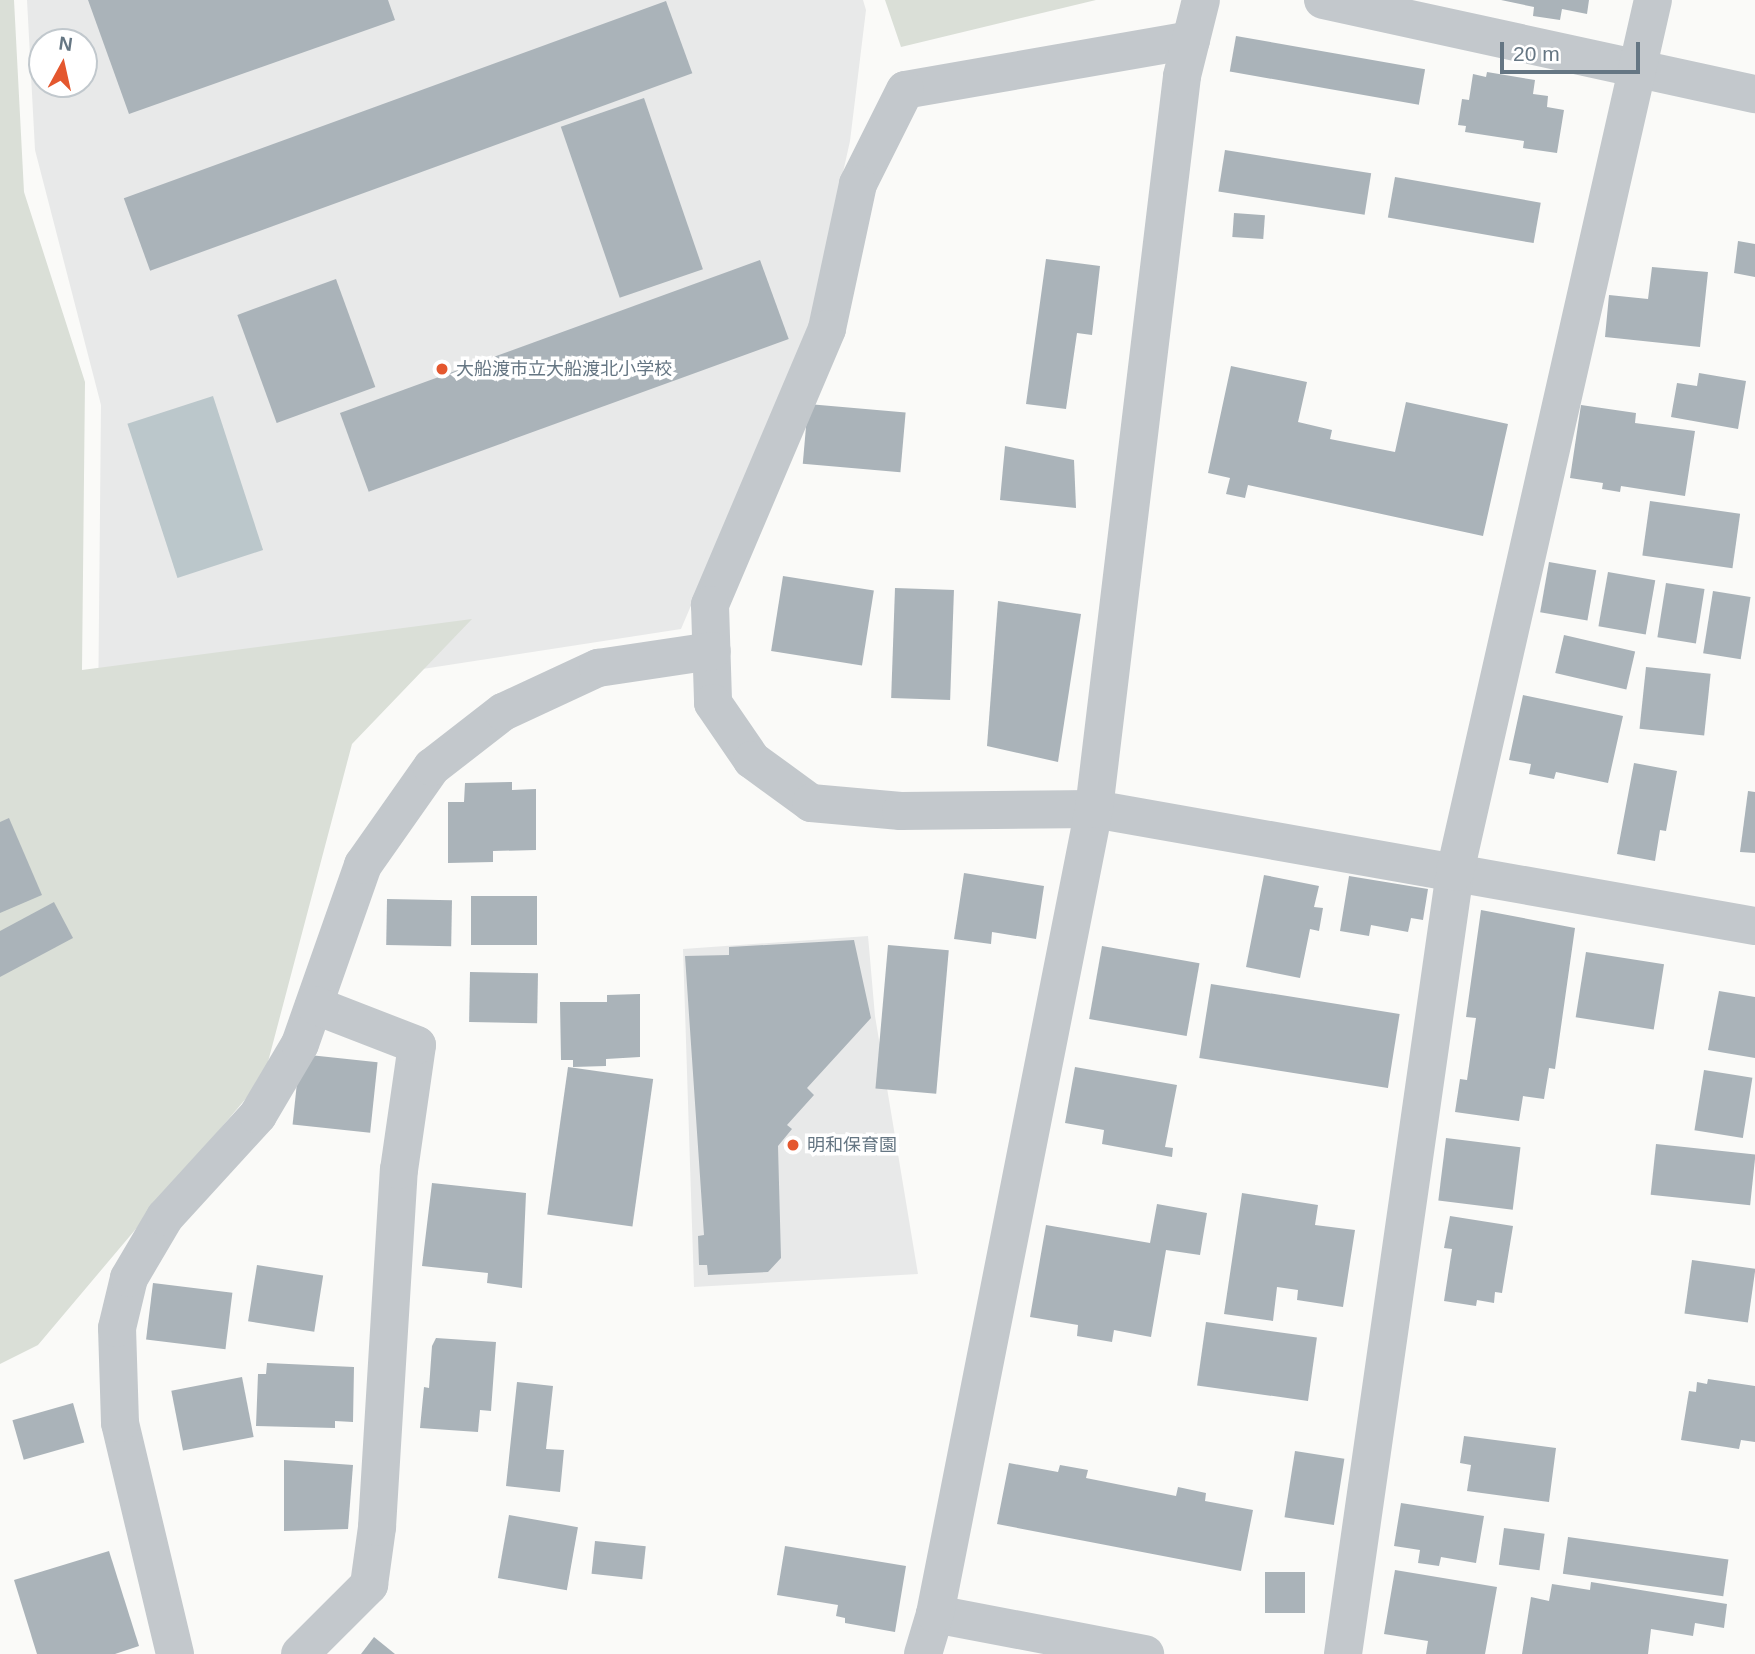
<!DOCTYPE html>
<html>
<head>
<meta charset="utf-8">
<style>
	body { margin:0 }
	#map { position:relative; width:1755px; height:1654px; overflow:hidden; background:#fafaf8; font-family:Arial,"Noto Sans JP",sans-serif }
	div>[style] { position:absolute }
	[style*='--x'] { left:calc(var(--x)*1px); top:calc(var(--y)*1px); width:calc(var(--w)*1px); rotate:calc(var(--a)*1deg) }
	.built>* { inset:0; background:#e8e9e9 }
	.green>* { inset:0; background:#dadfd7 }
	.water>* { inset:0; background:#bbc7cb; transform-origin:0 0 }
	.building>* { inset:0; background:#aab3b9; transform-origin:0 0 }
	.minor>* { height:38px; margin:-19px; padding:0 19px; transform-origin:19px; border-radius:19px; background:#c3c8cc }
	.dots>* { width:19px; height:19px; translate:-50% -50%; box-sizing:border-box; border:4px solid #fff; border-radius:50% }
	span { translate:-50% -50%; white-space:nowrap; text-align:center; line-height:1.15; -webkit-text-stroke:7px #fff; paint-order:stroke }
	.poi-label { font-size:18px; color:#657683 }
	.left { translate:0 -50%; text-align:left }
	.north { position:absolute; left:28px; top:28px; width:70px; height:70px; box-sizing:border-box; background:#fff; border:2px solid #c1c8cd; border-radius:50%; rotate:8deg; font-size:19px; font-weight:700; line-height:28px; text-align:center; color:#657683 }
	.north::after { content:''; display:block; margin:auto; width:24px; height:32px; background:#e4572e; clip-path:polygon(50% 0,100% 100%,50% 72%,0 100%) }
	.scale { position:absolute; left:1500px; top:42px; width:140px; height:32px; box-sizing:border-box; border:4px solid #657683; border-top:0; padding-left:9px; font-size:21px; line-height:24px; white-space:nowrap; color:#657683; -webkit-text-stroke:5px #fff; paint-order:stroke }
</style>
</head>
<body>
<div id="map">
	<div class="built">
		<i style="clip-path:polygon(evenodd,27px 0,863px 0,866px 10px,850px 141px,807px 334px,681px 629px,98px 719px,101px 405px,35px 150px,27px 0,42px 42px,84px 42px,84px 84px,42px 84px,42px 42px)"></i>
		<i style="clip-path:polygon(868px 936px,875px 1016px,918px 1274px,694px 1287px,683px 949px)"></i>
	</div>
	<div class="green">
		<i style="clip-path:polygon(0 0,14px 0,24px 192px,85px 382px,82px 670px,472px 619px,352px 744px,264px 1077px,38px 1345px,0 1364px)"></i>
		<i style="clip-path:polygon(885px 0,1096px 0,901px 47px)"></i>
	</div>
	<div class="water">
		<i style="left:213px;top:396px;width:162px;height:90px;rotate:72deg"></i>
	</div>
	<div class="building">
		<i style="clip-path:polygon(88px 0,388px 0,395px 20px,129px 114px)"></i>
		<i style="clip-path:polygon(1501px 0,1589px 0,1587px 14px,1562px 9px,1560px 20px,1533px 16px,1534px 7px)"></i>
		<i style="left:666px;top:1px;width:77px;height:577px;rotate:70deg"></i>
		<i style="left:1236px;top:36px;width:192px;height:36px;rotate:10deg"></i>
		<i style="clip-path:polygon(1487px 72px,1535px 80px,1533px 94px,1548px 96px,1547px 107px,1564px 110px,1557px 153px,1523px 148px,1524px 141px,1465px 132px,1466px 126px,1458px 125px,1462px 99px,1469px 100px,1473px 74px,1486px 77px)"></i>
		<i style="left:644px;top:98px;width:181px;height:88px;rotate:71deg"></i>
		<i style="left:1225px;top:150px;width:148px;height:42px;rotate:9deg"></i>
		<i style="left:1395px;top:177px;width:148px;height:41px;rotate:10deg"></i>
		<i style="left:1234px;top:213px;width:31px;height:24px;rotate:4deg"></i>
		<i style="clip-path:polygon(1738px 241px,1755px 244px,1755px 277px,1734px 273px)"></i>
		<i style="clip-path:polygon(1046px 259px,1100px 266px,1092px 335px,1077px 333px,1066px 409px,1026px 404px)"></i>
		<i style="left:760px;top:260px;width:84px;height:447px;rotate:70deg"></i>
		<i style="clip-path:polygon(1652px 267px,1708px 272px,1700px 347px,1605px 337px,1609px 295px,1648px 299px)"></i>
		<i style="left:336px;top:279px;width:115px;height:105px;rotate:70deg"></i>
		<i style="clip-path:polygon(1231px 366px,1307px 382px,1298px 422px,1332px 430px,1330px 439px,1395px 452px,1406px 402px,1508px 424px,1483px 536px,1248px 485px,1245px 498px,1226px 494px,1230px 478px,1208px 473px)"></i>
		<i style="clip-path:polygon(1699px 373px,1746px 381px,1738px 429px,1671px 417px,1677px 383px,1697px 386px)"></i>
		<i style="left:808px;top:404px;width:98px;height:60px;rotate:5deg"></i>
		<i style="clip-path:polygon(1581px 405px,1636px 413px,1635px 423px,1695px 431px,1685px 496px,1621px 486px,1620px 492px,1602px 489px,1603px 483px,1570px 478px)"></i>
		<i style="clip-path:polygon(1005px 446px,1074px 460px,1076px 508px,1000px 500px)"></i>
		<i style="left:1650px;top:501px;width:91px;height:55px;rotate:8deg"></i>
		<i style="left:1549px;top:562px;width:48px;height:51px;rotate:10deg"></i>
		<i style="left:1608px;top:572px;width:48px;height:55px;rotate:10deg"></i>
		<i style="left:783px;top:576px;width:92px;height:76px;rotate:9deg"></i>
		<i style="left:1666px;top:583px;width:39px;height:55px;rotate:9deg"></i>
		<i style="left:895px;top:588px;width:59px;height:110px;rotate:2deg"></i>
		<i style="left:1713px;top:591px;width:38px;height:63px;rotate:9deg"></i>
		<i style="clip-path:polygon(998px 601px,1081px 614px,1058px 762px,987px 746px)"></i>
		<i style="left:1564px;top:635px;width:73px;height:39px;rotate:13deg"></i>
		<i style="left:1646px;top:667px;width:65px;height:62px;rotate:6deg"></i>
		<i style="clip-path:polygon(1523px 695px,1623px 716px,1608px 783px,1556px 772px,1554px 779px,1529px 774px,1531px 764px,1509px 760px)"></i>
		<i style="clip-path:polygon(1634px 763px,1677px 771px,1666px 831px,1660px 830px,1655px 861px,1617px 854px)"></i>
		<i style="clip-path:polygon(512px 782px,512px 790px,536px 789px,536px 850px,493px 851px,493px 862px,448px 863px,448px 802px,464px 802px,465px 783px)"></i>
		<i style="clip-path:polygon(1748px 791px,1755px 792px,1755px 853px,1740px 852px)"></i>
		<i style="clip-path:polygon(9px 818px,42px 895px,0 913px,0 822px)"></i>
		<i style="clip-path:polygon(964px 873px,1044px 886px,1036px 939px,992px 932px,991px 944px,954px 939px)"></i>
		<i style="clip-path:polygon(1264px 875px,1319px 886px,1314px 907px,1323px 908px,1319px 931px,1310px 929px,1300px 978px,1246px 967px)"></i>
		<i style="clip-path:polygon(1349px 876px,1428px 889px,1423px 920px,1411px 918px,1408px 932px,1371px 925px,1369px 936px,1340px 931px)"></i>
		<i style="left:471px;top:896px;width:66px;height:49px"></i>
		<i style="left:387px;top:899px;width:65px;height:46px;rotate:1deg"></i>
		<i style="clip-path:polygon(54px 902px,73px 938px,0 977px,0 931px)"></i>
		<i style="clip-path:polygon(1481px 910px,1575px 928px,1555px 1069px,1549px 1068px,1544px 1099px,1523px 1096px,1519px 1121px,1455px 1112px,1460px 1079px,1467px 1080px,1476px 1018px,1466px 1017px)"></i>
		<i style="clip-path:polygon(854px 940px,871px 1018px,807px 1088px,814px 1095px,787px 1125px,792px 1129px,778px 1146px,781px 1258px,768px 1272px,708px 1275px,707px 1265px,699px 1265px,698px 1236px,704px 1235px,685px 956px,729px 955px,729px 947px)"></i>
		<i style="left:888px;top:945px;width:61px;height:144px;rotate:5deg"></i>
		<i style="left:1102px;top:946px;width:99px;height:74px;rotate:10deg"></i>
		<i style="left:1586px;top:952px;width:79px;height:66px;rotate:9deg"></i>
		<i style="left:470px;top:972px;width:68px;height:50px;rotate:1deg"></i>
		<i style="left:1211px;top:984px;width:191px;height:75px;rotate:9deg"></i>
		<i style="clip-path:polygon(1719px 991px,1755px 997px,1755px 1058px,1708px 1050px)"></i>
		<i style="clip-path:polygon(640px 994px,640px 1057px,606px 1059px,606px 1066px,573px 1067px,573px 1060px,561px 1060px,560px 1002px,607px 1002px,607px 995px)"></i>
		<i style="left:300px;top:1054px;width:78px;height:71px;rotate:6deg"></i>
		<i style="left:568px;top:1067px;width:86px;height:149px;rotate:8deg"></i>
		<i style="clip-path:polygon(1075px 1067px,1177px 1085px,1165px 1147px,1173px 1148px,1172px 1157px,1102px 1144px,1104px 1130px,1065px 1123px)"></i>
		<i style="left:1704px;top:1070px;width:49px;height:61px;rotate:9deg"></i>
		<i style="left:1446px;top:1138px;width:75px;height:63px;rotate:7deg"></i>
		<i style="left:1656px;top:1144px;width:100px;height:51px;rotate:6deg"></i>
		<i style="clip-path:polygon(432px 1183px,526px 1193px,522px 1288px,487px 1283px,488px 1273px,422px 1266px)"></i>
		<i style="clip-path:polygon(1242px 1193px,1318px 1205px,1315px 1225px,1355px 1230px,1343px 1307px,1297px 1300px,1298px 1290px,1277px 1287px,1273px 1321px,1224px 1314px)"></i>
		<i style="clip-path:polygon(1157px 1204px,1207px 1213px,1200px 1255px,1166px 1250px,1151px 1337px,1114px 1330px,1112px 1342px,1077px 1336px,1078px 1325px,1030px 1317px,1046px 1225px,1150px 1243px)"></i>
		<i style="clip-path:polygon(1450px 1216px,1513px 1226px,1502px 1293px,1495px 1292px,1494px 1303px,1477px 1300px,1476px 1306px,1444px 1301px,1452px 1249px,1444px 1248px)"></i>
		<i style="left:1692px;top:1260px;width:64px;height:54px;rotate:8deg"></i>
		<i style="left:257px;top:1265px;width:67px;height:57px;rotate:9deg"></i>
		<i style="left:153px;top:1283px;width:80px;height:57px;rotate:7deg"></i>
		<i style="left:1206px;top:1322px;width:112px;height:64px;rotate:8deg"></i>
		<i style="clip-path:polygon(436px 1338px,496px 1342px,491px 1411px,480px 1410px,478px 1432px,420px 1428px,424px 1387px,429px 1388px,432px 1346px)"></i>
		<i style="clip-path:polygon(267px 1363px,354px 1367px,353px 1422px,335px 1421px,335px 1428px,256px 1426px,258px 1374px,266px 1374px)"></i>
		<i style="left:242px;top:1377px;width:61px;height:72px;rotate:79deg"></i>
		<i style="clip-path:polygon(1708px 1379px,1755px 1386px,1755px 1442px,1741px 1440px,1739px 1449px,1681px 1440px,1689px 1391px,1696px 1392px,1697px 1382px,1707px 1384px)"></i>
		<i style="clip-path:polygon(517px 1382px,553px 1386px,546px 1449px,564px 1450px,560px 1492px,506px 1486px)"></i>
		<i style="left:73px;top:1403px;width:41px;height:63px;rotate:74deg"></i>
		<i style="clip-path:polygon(1464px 1436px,1556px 1448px,1549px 1502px,1467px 1491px,1471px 1465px,1460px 1463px)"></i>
		<i style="left:1295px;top:1451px;width:50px;height:67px;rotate:9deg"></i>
		<i style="clip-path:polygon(284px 1460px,353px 1465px,348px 1529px,284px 1531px)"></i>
		<i style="clip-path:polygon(1009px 1463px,1058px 1472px,1060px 1465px,1088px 1470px,1086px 1478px,1176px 1496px,1178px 1487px,1206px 1493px,1205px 1501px,1253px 1510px,1241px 1571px,997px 1524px)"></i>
		<i style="clip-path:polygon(1401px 1503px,1484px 1516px,1476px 1563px,1441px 1557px,1439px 1566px,1418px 1563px,1420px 1550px,1394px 1546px)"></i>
		<i style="left:509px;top:1515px;width:70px;height:64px;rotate:10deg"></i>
		<i style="left:1504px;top:1528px;width:41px;height:37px;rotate:8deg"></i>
		<i style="left:1568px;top:1537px;width:162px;height:37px;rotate:8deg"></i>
		<i style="left:595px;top:1541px;width:51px;height:33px;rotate:6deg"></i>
		<i style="clip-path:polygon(785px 1546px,906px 1566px,895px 1632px,845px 1623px,845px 1618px,836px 1616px,838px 1605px,777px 1595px)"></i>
		<i style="clip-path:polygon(109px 1551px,139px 1646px,115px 1654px,37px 1654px,14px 1580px)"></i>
		<i style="clip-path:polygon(1395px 1570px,1497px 1587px,1485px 1654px,1426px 1654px,1428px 1641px,1384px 1634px)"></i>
		<i style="left:1265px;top:1572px;width:40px;height:41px"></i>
		<i style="clip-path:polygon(1591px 1582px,1727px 1604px,1724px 1628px,1695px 1623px,1693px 1636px,1651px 1629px,1648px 1654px,1522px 1654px,1531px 1597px,1549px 1601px,1552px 1584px,1590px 1590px)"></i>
		<i style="clip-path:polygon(374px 1637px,395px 1654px,361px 1654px)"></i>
	</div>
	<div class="minor">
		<i style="--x:1323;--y:0;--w:442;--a:12.3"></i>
		<i style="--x:1191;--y:40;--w:290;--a:170.1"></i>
		<i style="--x:905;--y:90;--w:105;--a:116.6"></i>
		<i style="--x:858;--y:184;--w:148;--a:102.1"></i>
		<i style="--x:827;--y:329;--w:300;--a:113"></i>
		<i style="--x:710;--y:605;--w:98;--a:88.2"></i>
		<i style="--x:713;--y:703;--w:69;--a:55.6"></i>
		<i style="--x:752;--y:760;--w:73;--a:36.1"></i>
		<i style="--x:811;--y:803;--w:90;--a:5.1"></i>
		<i style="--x:901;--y:811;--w:193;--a:-0.6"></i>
		<i style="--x:1094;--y:809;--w:671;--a:10.04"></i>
		<i style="--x:935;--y:1614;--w:214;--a:10.8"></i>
		<i style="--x:175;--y:1654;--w:237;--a:-103.4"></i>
		<i style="--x:120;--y:1423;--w:95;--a:-91.8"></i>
		<i style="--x:117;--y:1328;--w:51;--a:-76.5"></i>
		<i style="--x:129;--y:1278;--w:71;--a:-59.5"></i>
		<i style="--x:165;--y:1217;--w:138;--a:-47.6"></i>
		<i style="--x:258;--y:1115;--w:82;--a:-59.4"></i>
		<i style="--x:300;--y:1044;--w:190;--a:-70.6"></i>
		<i style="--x:363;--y:865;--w:120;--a:-54.9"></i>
		<i style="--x:432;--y:767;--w:90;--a:-37.8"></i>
		<i style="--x:503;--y:712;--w:105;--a:-24.9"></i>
		<i style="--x:598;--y:668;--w:115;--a:-8.5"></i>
		<i style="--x:300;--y:1654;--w:98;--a:-45"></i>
		<i style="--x:369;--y:1585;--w:59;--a:-82.1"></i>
		<i style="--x:377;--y:1527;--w:358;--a:-86.5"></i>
		<i style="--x:399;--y:1170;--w:126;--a:-81.8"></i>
		<i style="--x:417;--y:1045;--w:110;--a:-158.8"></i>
		<i style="--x:923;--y:1654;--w:42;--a:-73.3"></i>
		<i style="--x:935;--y:1614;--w:821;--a:-78.83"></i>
		<i style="--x:1094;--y:809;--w:738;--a:-83.15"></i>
		<i style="--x:1182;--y:76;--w:78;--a:-76"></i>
		<i style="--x:1343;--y:1654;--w:790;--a:-81.85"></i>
		<i style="--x:1455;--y:872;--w:894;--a:-77.21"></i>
	</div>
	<div class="dots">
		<i style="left:442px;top:369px;background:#e4572e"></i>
		<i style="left:793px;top:1145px;background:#e4572e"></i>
	</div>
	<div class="poi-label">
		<span class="left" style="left:456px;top:369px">大船渡市立大船渡北小学校</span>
		<span class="left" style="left:807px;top:1145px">明和保育園</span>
	</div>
	<div class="north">N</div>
	<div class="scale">20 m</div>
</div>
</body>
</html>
